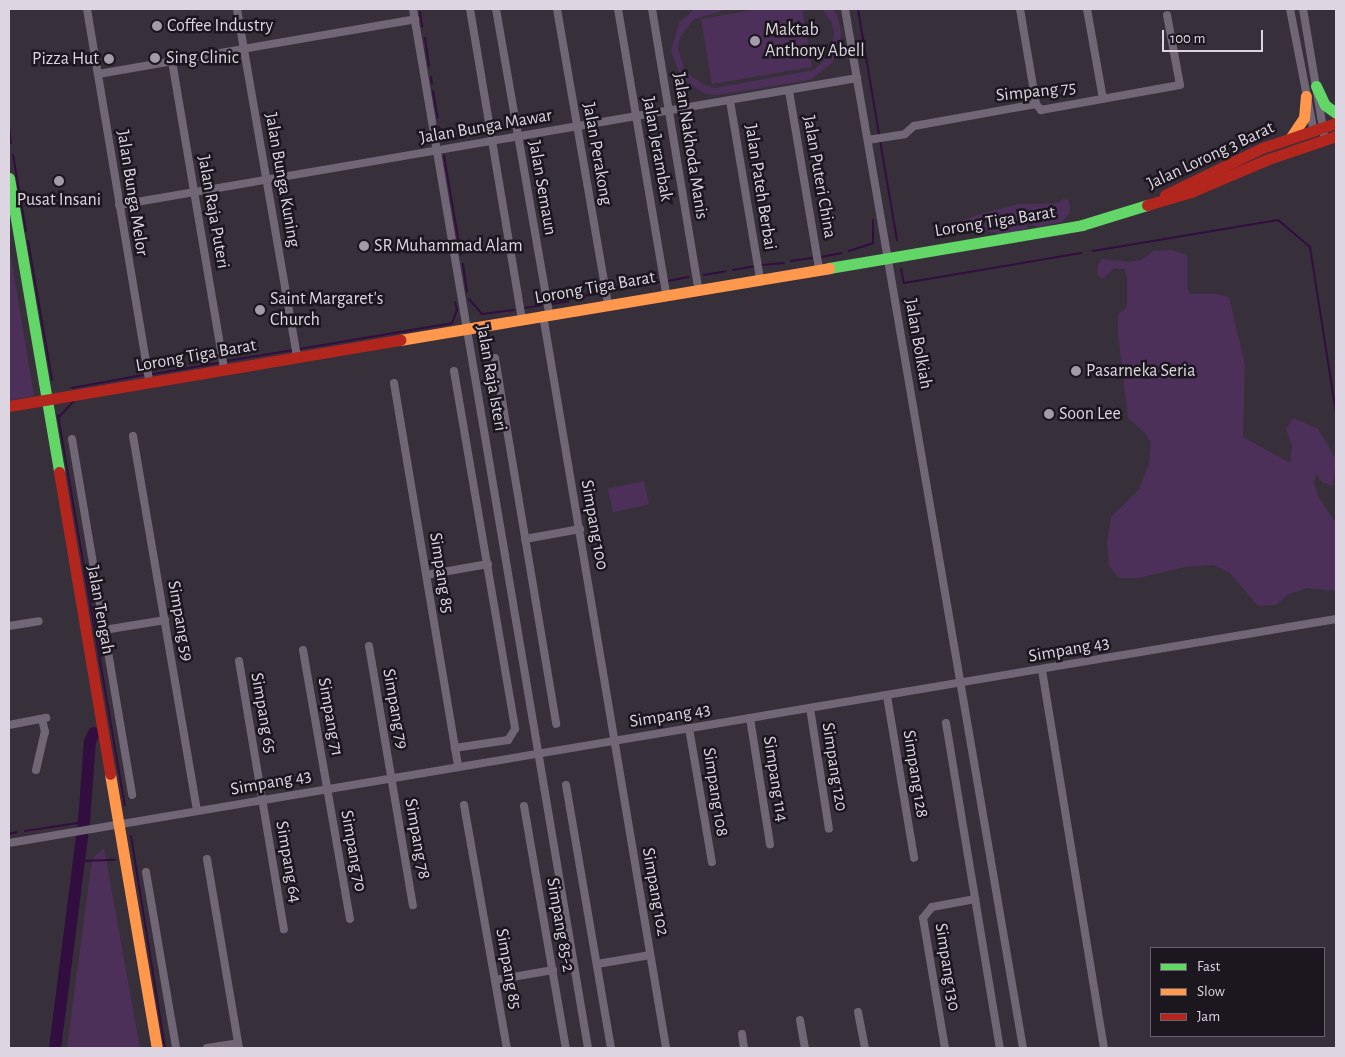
<!DOCTYPE html>
<html>
<head>
<meta charset="utf-8">
<style>
	body { margin:0 }
	#map { position:relative; width:1345px; height:1057px; overflow:hidden; background:#372f3a; font-family:"Alegreya Sans",sans-serif }
	div>[style] { position:absolute }
	[style*='--x'] { left:calc(var(--x)*1px); top:calc(var(--y)*1px); width:calc(var(--w)*1px); rotate:calc(var(--a)*1deg) }
	.green>* { inset:0; background:#4d305a; transform-origin:0 0 }
	.stream>* { height:2px; margin:-1px; padding:0 1px; transform-origin:1px; border-radius:1px; background:#320d3f }
	.river>* { height:12px; margin:-6px; padding:0 6px; transform-origin:6px; border-radius:6px; background:#320d3f }
	.street>* { height:8px; margin:-4px; padding:0 4px; transform-origin:4px; border-radius:4px; background:#706675 }
	.fast>* { height:11px; margin:-5.5px; padding:0 5.5px; transform-origin:5.5px; border-radius:5.5px; background:#63d668 }
	.slow>* { height:11px; margin:-5.5px; padding:0 5.5px; transform-origin:5.5px; border-radius:5.5px; background:#ff974d }
	.jam>* { height:11px; margin:-5.5px; padding:0 5.5px; transform-origin:5.5px; border-radius:5.5px; background:#b3261e }
	.dots>* { width:14px; height:14px; translate:-50% -50%; box-sizing:border-box; border:2px solid #1c161f; border-radius:50% }
	span { translate:-50% -50%; white-space:nowrap; text-align:center; line-height:1.15; -webkit-text-stroke:5px #1c161f; paint-order:stroke }
	.poi-label { font-size:18px; color:#ddd5e1 }
	.left { translate:0 -50%; text-align:left }
	.right { translate:-100% -50%; text-align:right }
	.street-label { font-size:18px; color:#ddd5e1 }
	.frame { position:absolute; inset:0; border:10px solid #ddd5e1; pointer-events:none }
	.legend { position:absolute; left:1150px; top:947px; width:175px; height:90px; box-sizing:border-box; background:#1c161f; border:1px solid #69626d; margin:0; padding:6px 9px; list-style:none; font-size:15px; color:#ddd5e1 }
	.legend li { display:flex; align-items:center; gap:10px; height:25px }
	.legend b { width:25px; border:1px solid #69626d }
	.scale { position:absolute; left:1162px; top:30px; width:101px; height:22px; box-sizing:border-box; border:2px solid #ddd5e1; border-top:0; padding-left:6px; font-size:15px; line-height:18px; white-space:nowrap; color:#ddd5e1; -webkit-text-stroke:4px #1c161f; paint-order:stroke }
</style>
</head>
<body>
<div id="map">
	<div class="green">
		<i style="clip-path:polygon(694px 9px,729px 9px,694px 19px,680px 37px,678px 49px,685px 72px,705px 85px,715px 88px,814px 70px,827px 57px,834px 35px,832px 23px,822px 9px,833px 9px,838px 17px,841px 33px,839px 49px,832px 63px,810px 80px,718px 95px,705px 94px,681px 78px,671px 51px,679px 23px)"></i>
		<i style="clip-path:polygon(759px 9px,802px 9px,812px 67px,712px 84px,701px 19px)"></i>
		<i style="clip-path:polygon(1063px 199px,1069px 200px,1070px 213px,1062px 222px,1039px 227px,1028px 224px,1025px 231px,1004px 235px,984px 230px,952px 236px,948px 230px,961px 221px,983px 213px,1018px 204px,1059px 203px)"></i>
		<i style="clip-path:polygon(9px 246px,34px 396px,9px 400px)"></i>
		<i style="clip-path:polygon(1172px 250px,1187px 255px,1187px 288px,1190px 294px,1215px 294px,1229px 297px,1245px 365px,1243px 437px,1290px 463px,1292px 445px,1286px 429px,1293px 418px,1318px 429px,1336px 459px,1333px 486px,1322px 482px,1316px 474px,1314px 484px,1319px 498px,1336px 523px,1336px 591px,1307px 588px,1289px 594px,1276px 605px,1258px 606px,1230px 573px,1214px 565px,1185px 567px,1139px 578px,1119px 578px,1109px 566px,1107px 542px,1111px 517px,1139px 490px,1149px 464px,1151px 443px,1145px 433px,1128px 418px,1118px 333px,1118px 314px,1127px 307px,1127px 277px,1124px 269px,1115px 268px,1102px 279px,1097px 275px,1098px 264px,1102px 259px,1130px 262px,1141px 260px,1154px 251px)"></i>
		<i style="left:644px;top:481px;width:24px;height:37px;rotate:78deg"></i>
		<i style="clip-path:polygon(104px 848px,140px 1048px,67px 1048px,92px 859px)"></i>
	</div>
	<div class="stream">
		<i style="--x:858;--y:9;--w:128;--a:80.5"></i>
		<i style="--x:420;--y:12;--w:15;--a:82"></i>
		<i style="--x:425;--y:38;--w:28;--a:82"></i>
		<i style="--x:431;--y:77;--w:7;--a:82"></i>
		<i style="--x:433;--y:91;--w:27;--a:80"></i>
		<i style="--x:9;--y:127;--w:16;--a:83"></i>
		<i style="--x:439;--y:127;--w:14;--a:78"></i>
		<i style="--x:880;--y:140;--w:102;--a:80.4"></i>
		<i style="--x:13;--y:155;--w:77;--a:80.3"></i>
		<i style="--x:444;--y:156;--w:100;--a:80.3"></i>
		<i style="--x:28;--y:241;--w:141;--a:80.2"></i>
		<i style="--x:849;--y:251;--w:25;--a:-18"></i>
		<i style="--x:873;--y:243;--w:23;--a:-90"></i>
		<i style="--x:1093;--y:251;--w:188;--a:-9.5"></i>
		<i style="--x:1278;--y:220;--w:42;--a:40.2"></i>
		<i style="--x:1310;--y:247;--w:168;--a:81.1"></i>
		<i style="--x:821;--y:257;--w:21;--a:-11"></i>
		<i style="--x:791;--y:261;--w:21;--a:-8"></i>
		<i style="--x:463;--y:264;--w:28;--a:82"></i>
		<i style="--x:761;--y:265;--w:23;--a:-5"></i>
		<i style="--x:901;--y:269;--w:14;--a:78"></i>
		<i style="--x:904;--y:283;--w:180;--a:-9.6"></i>
		<i style="--x:733;--y:270;--w:22;--a:-10"></i>
		<i style="--x:704;--y:275;--w:22;--a:-10"></i>
		<i style="--x:668;--y:281;--w:21;--a:-11"></i>
		<i style="--x:642;--y:285;--w:19;--a:-9"></i>
		<i style="--x:608;--y:289;--w:27;--a:-4"></i>
		<i style="--x:469;--y:299;--w:20;--a:49"></i>
		<i style="--x:482;--y:314;--w:32;--a:-7"></i>
		<i style="--x:577;--y:299;--w:25;--a:-21"></i>
		<i style="--x:551;--y:304;--w:18;--a:-9"></i>
		<i style="--x:524;--y:308;--w:18;--a:-9"></i>
		<i style="--x:299;--y:349;--w:155;--a:-9.6"></i>
		<i style="--x:452;--y:323;--w:14;--a:-69"></i>
		<i style="--x:457;--y:310;--w:8;--a:-104"></i>
		<i style="--x:226;--y:361;--w:68;--a:-9.3"></i>
		<i style="--x:153;--y:374;--w:66;--a:-9.6"></i>
		<i style="--x:72;--y:388;--w:72;--a:-10.4"></i>
		<i style="--x:58;--y:415;--w:396;--a:80.3"></i>
		<i style="--x:59;--y:417;--w:22;--a:-47"></i>
		<i style="--x:25;--y:831;--w:60;--a:-8.7"></i>
		<i style="--x:9;--y:834;--w:8;--a:-14"></i>
		<i style="--x:131;--y:836;--w:215;--a:80.9"></i>
		<i style="--x:79;--y:861;--w:36;--a:-2"></i>
	</div>
	<div class="river">
		<i style="--x:55;--y:1048;--w:228;--a:-82.7"></i>
		<i style="--x:84;--y:822;--w:81;--a:-85.8"></i>
		<i style="--x:90;--y:741;--w:9;--a:-63"></i>
	</div>
	<div class="street">
		<i style="--x:87;--y:9;--w:377;--a:80.5"></i>
		<i style="--x:237;--y:9;--w:352;--a:80.2"></i>
		<i style="--x:413;--y:9;--w:1054;--a:80.44"></i>
		<i style="--x:470;--y:9;--w:314;--a:80.5"></i>
		<i style="--x:496;--y:9;--w:310;--a:80.1"></i>
		<i style="--x:557;--y:9;--w:299;--a:80.2"></i>
		<i style="--x:618;--y:9;--w:289;--a:80.4"></i>
		<i style="--x:652;--y:9;--w:283;--a:80.6"></i>
		<i style="--x:845;--y:9;--w:1054;--a:80.28"></i>
		<i style="--x:1020;--y:9;--w:96;--a:80.4"></i>
		<i style="--x:1087;--y:9;--w:91;--a:79.9"></i>
		<i style="--x:1290;--y:9;--w:126;--a:79"></i>
		<i style="--x:1303;--y:9;--w:133;--a:80.5"></i>
		<i style="--x:172;--y:61;--w:311;--a:80.4"></i>
		<i style="--x:98;--y:74;--w:322;--a:-9.8"></i>
		<i style="--x:789;--y:91;--w:180;--a:80.4"></i>
		<i style="--x:730;--y:101;--w:181;--a:80.4"></i>
		<i style="--x:1036;--y:104;--w:8;--a:50"></i>
		<i style="--x:1041;--y:110;--w:141;--a:-10.2"></i>
		<i style="--x:1180;--y:85;--w:71;--a:-100.5"></i>
		<i style="--x:868;--y:140;--w:37;--a:-9"></i>
		<i style="--x:905;--y:134;--w:12;--a:-42"></i>
		<i style="--x:914;--y:126;--w:124;--a:-10.2"></i>
		<i style="--x:119;--y:205;--w:749;--a:-9.76"></i>
		<i style="--x:543;--y:315;--w:743;--a:80.47"></i>
		<i style="--x:495;--y:358;--w:371;--a:80.5"></i>
		<i style="--x:454;--y:371;--w:363;--a:80.3"></i>
		<i style="--x:515;--y:729;--w:13;--a:122"></i>
		<i style="--x:508;--y:740;--w:54;--a:171.4"></i>
		<i style="--x:394;--y:383;--w:389;--a:80.5"></i>
		<i style="--x:133;--y:436;--w:380;--a:80.3"></i>
		<i style="--x:72;--y:439;--w:361;--a:80.4"></i>
		<i style="--x:525;--y:539;--w:56;--a:-10.3"></i>
		<i style="--x:426;--y:575;--w:63;--a:-10.1"></i>
		<i style="--x:9;--y:626;--w:30;--a:-9"></i>
		<i style="--x:104;--y:630;--w:62;--a:-9.3"></i>
		<i style="--x:369;--y:646;--w:263;--a:80.4"></i>
		<i style="--x:303;--y:650;--w:273;--a:80.1"></i>
		<i style="--x:239;--y:661;--w:272;--a:80.5"></i>
		<i style="--x:1042;--y:670;--w:383;--a:80.7"></i>
		<i style="--x:887;--y:696;--w:164;--a:80.5"></i>
		<i style="--x:810;--y:708;--w:122;--a:81.1"></i>
		<i style="--x:750;--y:718;--w:128;--a:81"></i>
		<i style="--x:946;--y:723;--w:329;--a:80.6"></i>
		<i style="--x:9;--y:725;--w:38;--a:-11"></i>
		<i style="--x:689;--y:728;--w:136;--a:80.3"></i>
		<i style="--x:36;--y:770;--w:39;--a:-77"></i>
		<i style="--x:45;--y:732;--w:13;--a:-103"></i>
		<i style="--x:566;--y:785;--w:267;--a:80.3"></i>
		<i style="--x:464;--y:805;--w:247;--a:80"></i>
		<i style="--x:524;--y:806;--w:246;--a:80.2"></i>
		<i style="--x:9;--y:843;--w:1346;--a:-9.58"></i>
		<i style="--x:207;--y:859;--w:192;--a:80.4"></i>
		<i style="--x:146;--y:872;--w:179;--a:80.3"></i>
		<i style="--x:597;--y:964;--w:54;--a:-9.6"></i>
		<i style="--x:495;--y:980;--w:59;--a:-9.8"></i>
		<i style="--x:858;--y:1012;--w:37;--a:79"></i>
		<i style="--x:800;--y:1020;--w:28;--a:80"></i>
		<i style="--x:742;--y:1034;--w:14;--a:82"></i>
		<i style="--x:207;--y:1048;--w:31;--a:-9"></i>
		<i style="--x:945;--y:1048;--w:132;--a:-99.6"></i>
		<i style="--x:923;--y:918;--w:14;--a:-51"></i>
		<i style="--x:932;--y:907;--w:44;--a:-10.5"></i>
	</div>
	<div class="fast">
		<i style="--x:1316;--y:86;--w:21;--a:65"></i>
		<i style="--x:1325;--y:105;--w:14;--a:36"></i>
		<i style="--x:9;--y:178;--w:298;--a:80.3"></i>
		<i style="--x:829;--y:268;--w:257;--a:-9.6"></i>
		<i style="--x:1082;--y:225;--w:68;--a:-17.1"></i>
	</div>
	<div class="slow">
		<i style="--x:1291;--y:137;--w:23;--a:-56"></i>
		<i style="--x:1304;--y:118;--w:22;--a:-85"></i>
		<i style="--x:400;--y:340;--w:435;--a:-9.5"></i>
		<i style="--x:110;--y:774;--w:278;--a:80.3"></i>
	</div>
	<div class="jam">
		<i style="--x:1165;--y:195;--w:108;--a:-25.9"></i>
		<i style="--x:1262;--y:148;--w:78;--a:-18.7"></i>
		<i style="--x:1147;--y:205;--w:46;--a:-16.5"></i>
		<i style="--x:1191;--y:192;--w:82;--a:-23.1"></i>
		<i style="--x:1266;--y:160;--w:74;--a:-18.9"></i>
		<i style="--x:9;--y:406;--w:397;--a:-9.6"></i>
		<i style="--x:59;--y:472;--w:306;--a:80.4"></i>
	</div>
	<div class="dots">
		<i style="left:157px;top:26px;background:#a39ba7"></i>
		<i style="left:755px;top:41px;background:#a39ba7"></i>
		<i style="left:155px;top:58px;background:#a39ba7"></i>
		<i style="left:109px;top:59px;background:#a39ba7"></i>
		<i style="left:59px;top:181px;background:#a39ba7"></i>
		<i style="left:364px;top:246px;background:#a39ba7"></i>
		<i style="left:260px;top:310px;background:#a39ba7"></i>
		<i style="left:1076px;top:371px;background:#a39ba7"></i>
		<i style="left:1049px;top:414px;background:#a39ba7"></i>
	</div>
	<div class="poi-label">
		<span class="left" style="left:167px;top:26px">Coffee Industry</span>
		<span class="left" style="left:765px;top:41px">Maktab<br>Anthony Abell</span>
		<span class="left" style="left:166px;top:58px">Sing Clinic</span>
		<span class="right" style="left:99px;top:59px">Pizza Hut</span>
		<span style="left:59px;top:200px">Pusat Insani</span>
		<span class="left" style="left:374px;top:246px">SR Muhammad Alam</span>
		<span class="left" style="left:270px;top:310px">Saint Margaret's<br>Church</span>
		<span class="left" style="left:1086px;top:371px">Pasarneka Seria</span>
		<span class="left" style="left:1059px;top:414px">Soon Lee</span>
	</div>
	<div class="street-label">
		<span style="left:1036px;top:92px;rotate:-6deg">Simpang 75</span>
		<span style="left:486px;top:127px;rotate:-10deg">Jalan Bunga Mawar</span>
		<span style="left:690px;top:146px;rotate:81deg">Jalan Nakhoda Manis</span>
		<span style="left:657px;top:149px;rotate:80deg">Jalan Jerambak</span>
		<span style="left:597px;top:154px;rotate:80deg">Jalan Perakong</span>
		<span style="left:1211px;top:156px;rotate:-25deg">Jalan Lorong 3 Barat</span>
		<span style="left:819px;top:177px;rotate:80deg">Jalan Puteri China</span>
		<span style="left:282px;top:180px;rotate:80deg">Jalan Bunga Kuning</span>
		<span style="left:760px;top:187px;rotate:81deg">Jalan Pateh Berbai</span>
		<span style="left:542px;top:188px;rotate:80deg">Jalan Semaun</span>
		<span style="left:132px;top:193px;rotate:81deg">Jalan Bunga Melor</span>
		<span style="left:213px;top:212px;rotate:80deg">Jalan Raja Puteri</span>
		<span style="left:995px;top:222px;rotate:-9deg">Lorong Tiga Barat</span>
		<span style="left:595px;top:288px;rotate:-10deg">Lorong Tiga Barat</span>
		<span style="left:918px;top:344px;rotate:80deg">Jalan Bolkiah</span>
		<span style="left:196px;top:356px;rotate:-10deg">Lorong Tiga Barat</span>
		<span style="left:491px;top:378px;rotate:80deg">Jalan Raja Isteri</span>
		<span style="left:594px;top:525px;rotate:80deg">Simpang 100</span>
		<span style="left:441px;top:573px;rotate:81deg">Simpang 85</span>
		<span style="left:100px;top:610px;rotate:80deg">Jalan Tengah</span>
		<span style="left:180px;top:621px;rotate:80deg">Simpang 59</span>
		<span style="left:1069px;top:650px;rotate:-10deg">Simpang 43</span>
		<span style="left:395px;top:709px;rotate:80deg">Simpang 79</span>
		<span style="left:263px;top:713px;rotate:80deg">Simpang 65</span>
		<span style="left:670px;top:716px;rotate:-9deg">Simpang 43</span>
		<span style="left:330px;top:717px;rotate:80deg">Simpang 71</span>
		<span style="left:834px;top:767px;rotate:81deg">Simpang 120</span>
		<span style="left:915px;top:774px;rotate:81deg">Simpang 128</span>
		<span style="left:775px;top:779px;rotate:81deg">Simpang 114</span>
		<span style="left:271px;top:783px;rotate:-10deg">Simpang 43</span>
		<span style="left:715px;top:792px;rotate:81deg">Simpang 108</span>
		<span style="left:417px;top:839px;rotate:80deg">Simpang 78</span>
		<span style="left:353px;top:851px;rotate:80deg">Simpang 70</span>
		<span style="left:288px;top:862px;rotate:80deg">Simpang 64</span>
		<span style="left:655px;top:892px;rotate:80deg">Simpang 102</span>
		<span style="left:560px;top:925px;rotate:80deg">Simpang 85-2</span>
		<span style="left:947px;top:967px;rotate:81deg">Simpang 130</span>
		<span style="left:508px;top:969px;rotate:80deg">Simpang 85</span>
	</div>
	<div class="frame"></div>
	<ul class="legend">
	<li><b style="height:6px;background:#63d668"></b>Fast</li>
	<li><b style="height:6px;background:#ff974d"></b>Slow</li>
	<li><b style="height:6px;background:#b3261e"></b>Jam</li>
	</ul>
	<div class="scale">100 m</div>
</div>
</body>
</html>
